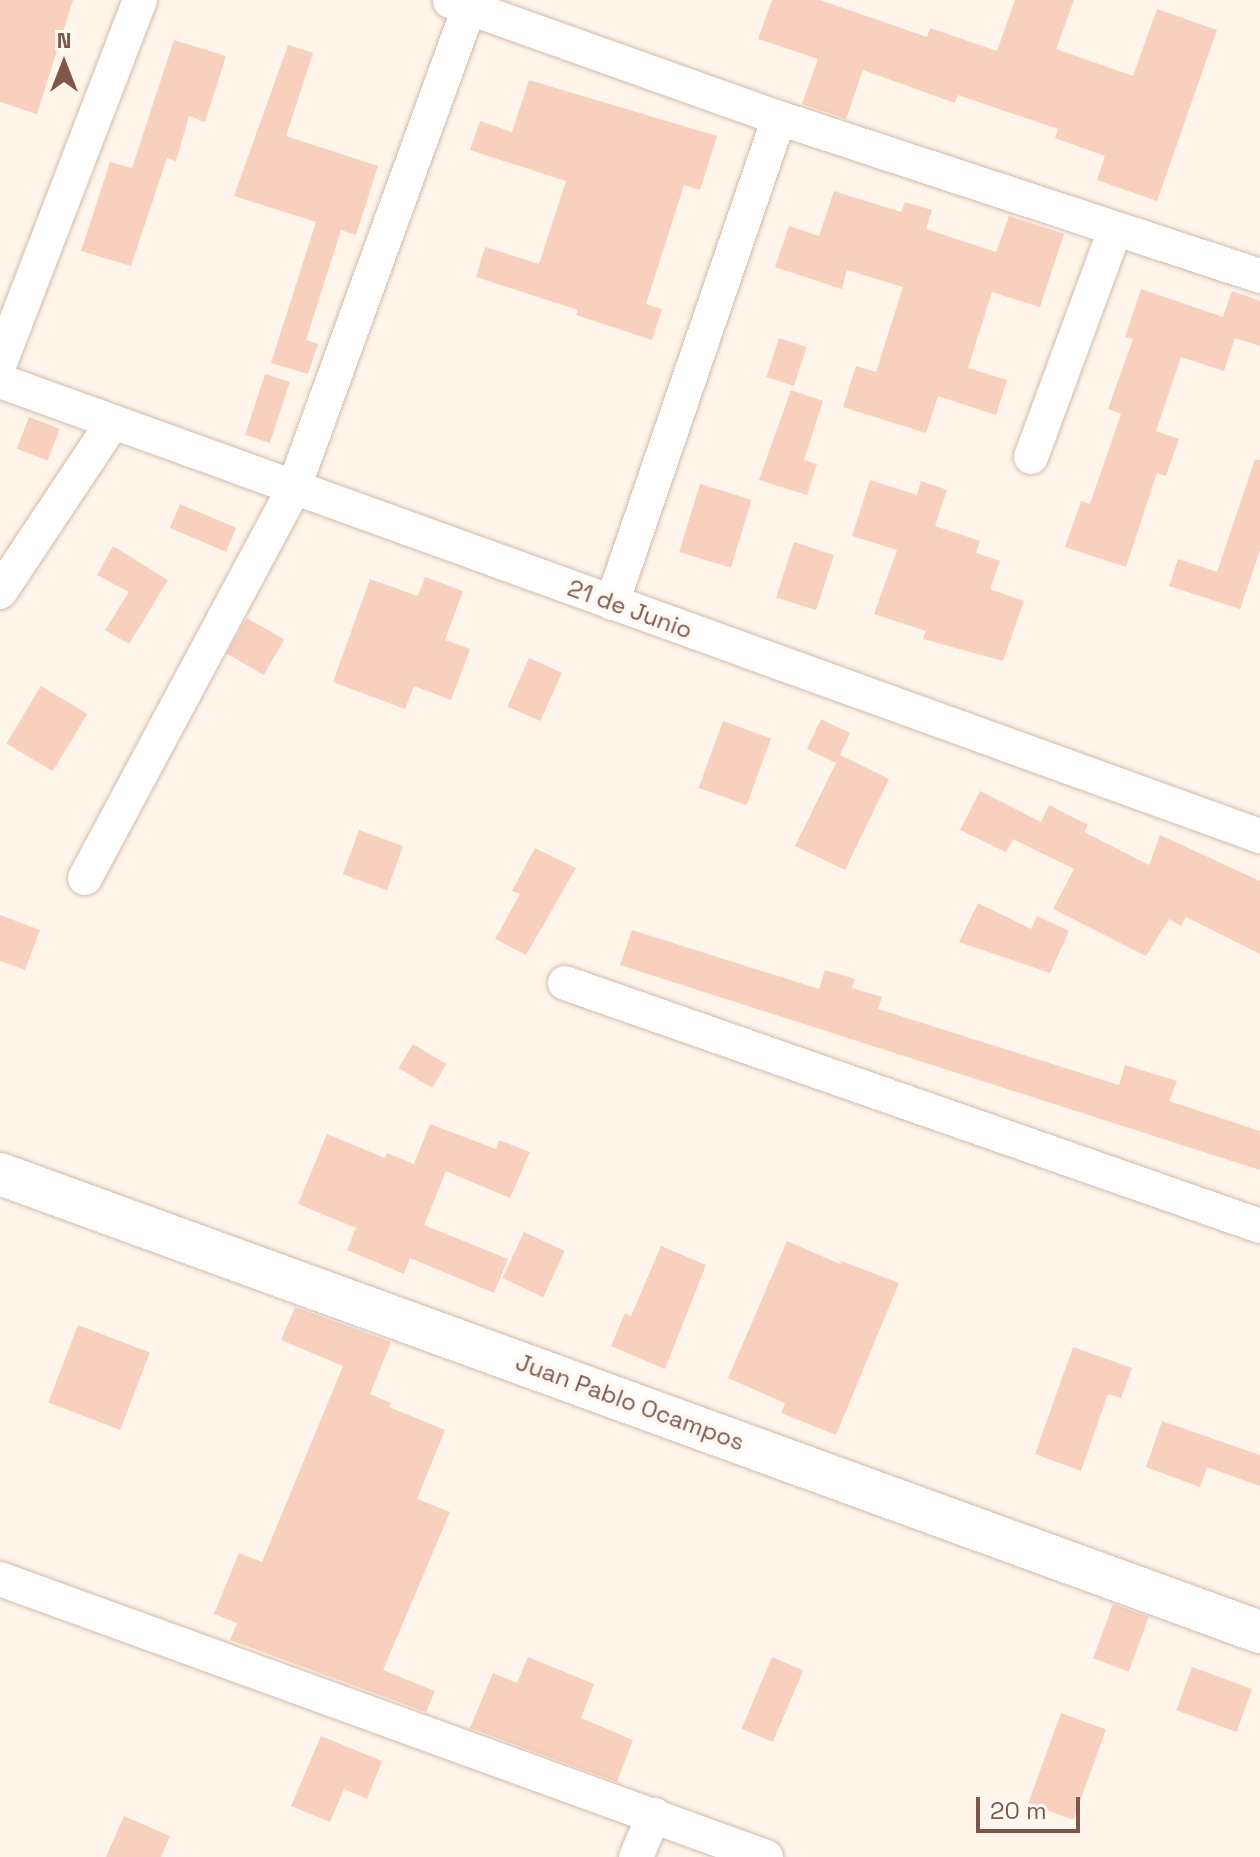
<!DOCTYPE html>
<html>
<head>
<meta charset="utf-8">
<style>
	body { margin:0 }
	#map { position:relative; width:1260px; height:1857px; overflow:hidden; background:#fff5ea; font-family:"Space Grotesk",sans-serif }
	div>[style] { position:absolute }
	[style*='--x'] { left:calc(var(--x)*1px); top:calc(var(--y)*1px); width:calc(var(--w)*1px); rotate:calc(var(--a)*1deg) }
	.building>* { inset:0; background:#f7d0be; transform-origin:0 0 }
	.roads { filter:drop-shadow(0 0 2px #d3bbad) drop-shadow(0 0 2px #d3bbad) }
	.minor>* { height:34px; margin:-17px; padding:0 17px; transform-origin:17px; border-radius:17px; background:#fff }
	.tertiary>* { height:42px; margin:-21px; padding:0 21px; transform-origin:21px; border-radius:21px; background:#fff }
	span { translate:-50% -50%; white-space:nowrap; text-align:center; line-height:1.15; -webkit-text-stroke:8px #fff9f3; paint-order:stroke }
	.street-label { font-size:24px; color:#7e5749 }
	.north { position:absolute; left:24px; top:24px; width:80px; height:80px; -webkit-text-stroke:6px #fff9f3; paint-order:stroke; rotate:0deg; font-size:22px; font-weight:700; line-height:32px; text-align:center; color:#7e5749 }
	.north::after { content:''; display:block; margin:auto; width:28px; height:36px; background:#7e5749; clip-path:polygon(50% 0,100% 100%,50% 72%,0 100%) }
	.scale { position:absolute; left:976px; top:1797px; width:104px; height:36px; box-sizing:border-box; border:4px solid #7e5749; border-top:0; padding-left:10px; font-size:24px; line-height:28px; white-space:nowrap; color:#7e5749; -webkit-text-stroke:6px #fff9f3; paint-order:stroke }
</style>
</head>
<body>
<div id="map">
	<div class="building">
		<i style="clip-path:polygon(0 0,73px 0,37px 114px,0 102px)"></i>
		<i style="clip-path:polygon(772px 0,820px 0,927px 37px,930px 28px,997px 51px,1015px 0,1074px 0,1056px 49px,1133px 76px,1157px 9px,1217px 30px,1157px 201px,1097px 180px,1105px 156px,1055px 138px,1058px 129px,958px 95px,955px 103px,863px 70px,846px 119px,802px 104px,818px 59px,758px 39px)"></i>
		<i style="clip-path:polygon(174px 40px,226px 56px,205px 122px,189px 116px,176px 161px,167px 158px,131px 266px,81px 251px,110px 162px,132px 168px)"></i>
		<i style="clip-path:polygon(288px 45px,313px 53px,286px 136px,378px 166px,356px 235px,341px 230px,306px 340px,318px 344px,308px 374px,271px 363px,316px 222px,234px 196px)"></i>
		<i style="clip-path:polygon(529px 80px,717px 136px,700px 190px,684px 185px,646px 304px,662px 309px,652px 340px,576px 315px,578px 310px,476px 277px,485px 247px,539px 264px,566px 181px,470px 150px,480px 121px,512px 132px)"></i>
		<i style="clip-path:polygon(834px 191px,901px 212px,905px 202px,932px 210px,926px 229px,996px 252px,1009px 216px,1064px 234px,1040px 307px,992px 292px,968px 368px,1007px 380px,996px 415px,938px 396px,926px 433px,843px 407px,856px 366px,876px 372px,903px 287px,847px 270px,842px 289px,775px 267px,789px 226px,819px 236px)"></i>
		<i style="clip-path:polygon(1141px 289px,1223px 317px,1232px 291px,1260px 301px,1260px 346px,1235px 338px,1224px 371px,1181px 357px,1156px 431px,1179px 439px,1166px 476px,1157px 473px,1126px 567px,1065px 547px,1081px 501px,1090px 504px,1121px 414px,1108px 409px,1133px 339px,1125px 337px)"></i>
		<i style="left:779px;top:338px;width:29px;height:41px;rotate:18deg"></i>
		<i style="left:265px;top:374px;width:26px;height:64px;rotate:18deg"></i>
		<i style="clip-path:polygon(791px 390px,823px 401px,804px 460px,817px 464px,807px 495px,759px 480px)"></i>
		<i style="left:29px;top:417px;width:33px;height:34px;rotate:21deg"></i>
		<i style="clip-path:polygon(1255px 459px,1260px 460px,1260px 550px,1240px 609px,1169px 586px,1178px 559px,1217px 572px)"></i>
		<i style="clip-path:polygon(870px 480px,917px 495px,921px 481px,947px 490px,935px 526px,980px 541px,976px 553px,1000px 561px,990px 589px,1024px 601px,1003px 661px,923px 639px,926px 631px,874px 614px,897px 550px,852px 536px)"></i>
		<i style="left:700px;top:484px;width:54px;height:71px;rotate:17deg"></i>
		<i style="left:180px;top:504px;width:61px;height:26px;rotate:23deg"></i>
		<i style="left:794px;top:542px;width:42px;height:58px;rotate:18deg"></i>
		<i style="clip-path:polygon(113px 546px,168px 580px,129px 644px,105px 630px,129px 592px,97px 575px)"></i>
		<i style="clip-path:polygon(425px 577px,463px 591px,445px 640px,470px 649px,451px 700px,414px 686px,405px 709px,333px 682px,370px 579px,418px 596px)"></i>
		<i style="left:247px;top:618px;width:43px;height:41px;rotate:30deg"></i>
		<i style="left:529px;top:658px;width:36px;height:53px;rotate:24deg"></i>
		<i style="left:41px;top:686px;width:54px;height:67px;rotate:31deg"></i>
		<i style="clip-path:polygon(821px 719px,850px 733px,840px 755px,889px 779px,845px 870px,795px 846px,836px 763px,807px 749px)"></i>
		<i style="left:723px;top:721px;width:51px;height:71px;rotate:20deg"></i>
		<i style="clip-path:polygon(980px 791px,1041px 822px,1049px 805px,1088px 825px,1084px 832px,1149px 865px,1160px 835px,1260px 881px,1260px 954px,1186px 917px,1181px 926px,1169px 919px,1146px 956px,1053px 909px,1074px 869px,1013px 839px,1006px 852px,960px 830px)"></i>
		<i style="left:359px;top:830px;width:47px;height:47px;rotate:20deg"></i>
		<i style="clip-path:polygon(535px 848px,576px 868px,526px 955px,495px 939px,520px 894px,512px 891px)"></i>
		<i style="clip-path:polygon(978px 903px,1031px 929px,1037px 916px,1069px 931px,1050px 973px,959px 942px)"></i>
		<i style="clip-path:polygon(0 915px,40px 930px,25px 970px,0 961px)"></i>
		<i style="clip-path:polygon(632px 930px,819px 989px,825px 970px,855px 979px,852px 988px,882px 997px,878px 1009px,1119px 1085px,1125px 1065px,1177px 1081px,1169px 1101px,1260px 1131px,1260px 1170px,620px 965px)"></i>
		<i style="left:413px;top:1044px;width:39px;height:28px;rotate:31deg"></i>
		<i style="clip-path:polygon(430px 1124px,496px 1149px,499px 1140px,530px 1152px,510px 1198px,446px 1171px,424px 1225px,508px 1259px,494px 1293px,410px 1258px,404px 1274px,347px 1250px,356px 1228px,298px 1204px,327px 1134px,385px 1158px,387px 1153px,414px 1164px)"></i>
		<i style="left:524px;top:1232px;width:45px;height:51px;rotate:25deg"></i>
		<i style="clip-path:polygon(787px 1241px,840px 1264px,841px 1261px,899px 1283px,836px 1435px,781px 1413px,785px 1403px,728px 1378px)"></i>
		<i style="clip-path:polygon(661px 1246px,706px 1265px,665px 1369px,611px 1346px,625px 1313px,631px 1316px)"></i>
		<i style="clip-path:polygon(295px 1307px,391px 1342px,370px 1394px,391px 1403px,389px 1407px,445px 1430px,417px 1499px,450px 1512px,383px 1670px,435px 1691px,426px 1712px,230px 1640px,237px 1623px,214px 1614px,239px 1553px,262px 1562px,343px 1366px,281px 1340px)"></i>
		<i style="left:78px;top:1325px;width:77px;height:83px;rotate:21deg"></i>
		<i style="clip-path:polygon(1073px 1347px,1132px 1368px,1121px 1398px,1108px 1394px,1081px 1471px,1035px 1454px)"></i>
		<i style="clip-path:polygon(1162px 1421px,1260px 1455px,1260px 1486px,1207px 1467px,1200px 1487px,1146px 1467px)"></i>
		<i style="left:1113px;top:1604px;width:38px;height:58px;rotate:20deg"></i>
		<i style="clip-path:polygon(528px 1657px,594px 1684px,581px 1718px,633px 1740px,617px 1782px,470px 1728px,493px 1673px,517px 1683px)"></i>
		<i style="left:772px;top:1657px;width:34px;height:78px;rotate:23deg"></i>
		<i style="left:1192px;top:1667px;width:64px;height:46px;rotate:20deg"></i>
		<i style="left:1061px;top:1713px;width:48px;height:96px;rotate:20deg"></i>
		<i style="clip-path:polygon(321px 1736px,382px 1761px,367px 1799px,344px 1789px,330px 1822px,291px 1806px)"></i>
		<i style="clip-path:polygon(124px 1816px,170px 1836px,161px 1857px,106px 1857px)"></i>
	</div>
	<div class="roads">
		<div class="minor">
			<i style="--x:450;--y:1;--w:349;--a:19.6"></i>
			<i style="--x:779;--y:118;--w:506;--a:18.18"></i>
			<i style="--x:0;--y:363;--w:389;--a:-68.9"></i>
			<i style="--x:0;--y:381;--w:1340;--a:19.86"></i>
			<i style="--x:1031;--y:457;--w:242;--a:-69.7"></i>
			<i style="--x:0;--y:592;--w:204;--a:-56.4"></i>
			<i style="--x:612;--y:603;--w:513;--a:-71"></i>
			<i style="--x:85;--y:878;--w:440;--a:-61.8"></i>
			<i style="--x:293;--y:490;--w:513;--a:-69.94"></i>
			<i style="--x:565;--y:983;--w:736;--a:19.27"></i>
			<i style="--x:0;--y:1579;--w:815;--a:19.95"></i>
			<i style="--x:636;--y:1857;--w:46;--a:-66.8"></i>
		</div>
		<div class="tertiary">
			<i style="--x:0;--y:1174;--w:1341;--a:19.98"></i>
		</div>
	</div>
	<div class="street-label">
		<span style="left:630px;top:609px;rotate:20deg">21 de Junio</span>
		<span style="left:630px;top:1402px;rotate:20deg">Juan Pablo Ocampos</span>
	</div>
	<div class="north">N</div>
	<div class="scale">20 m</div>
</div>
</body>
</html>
